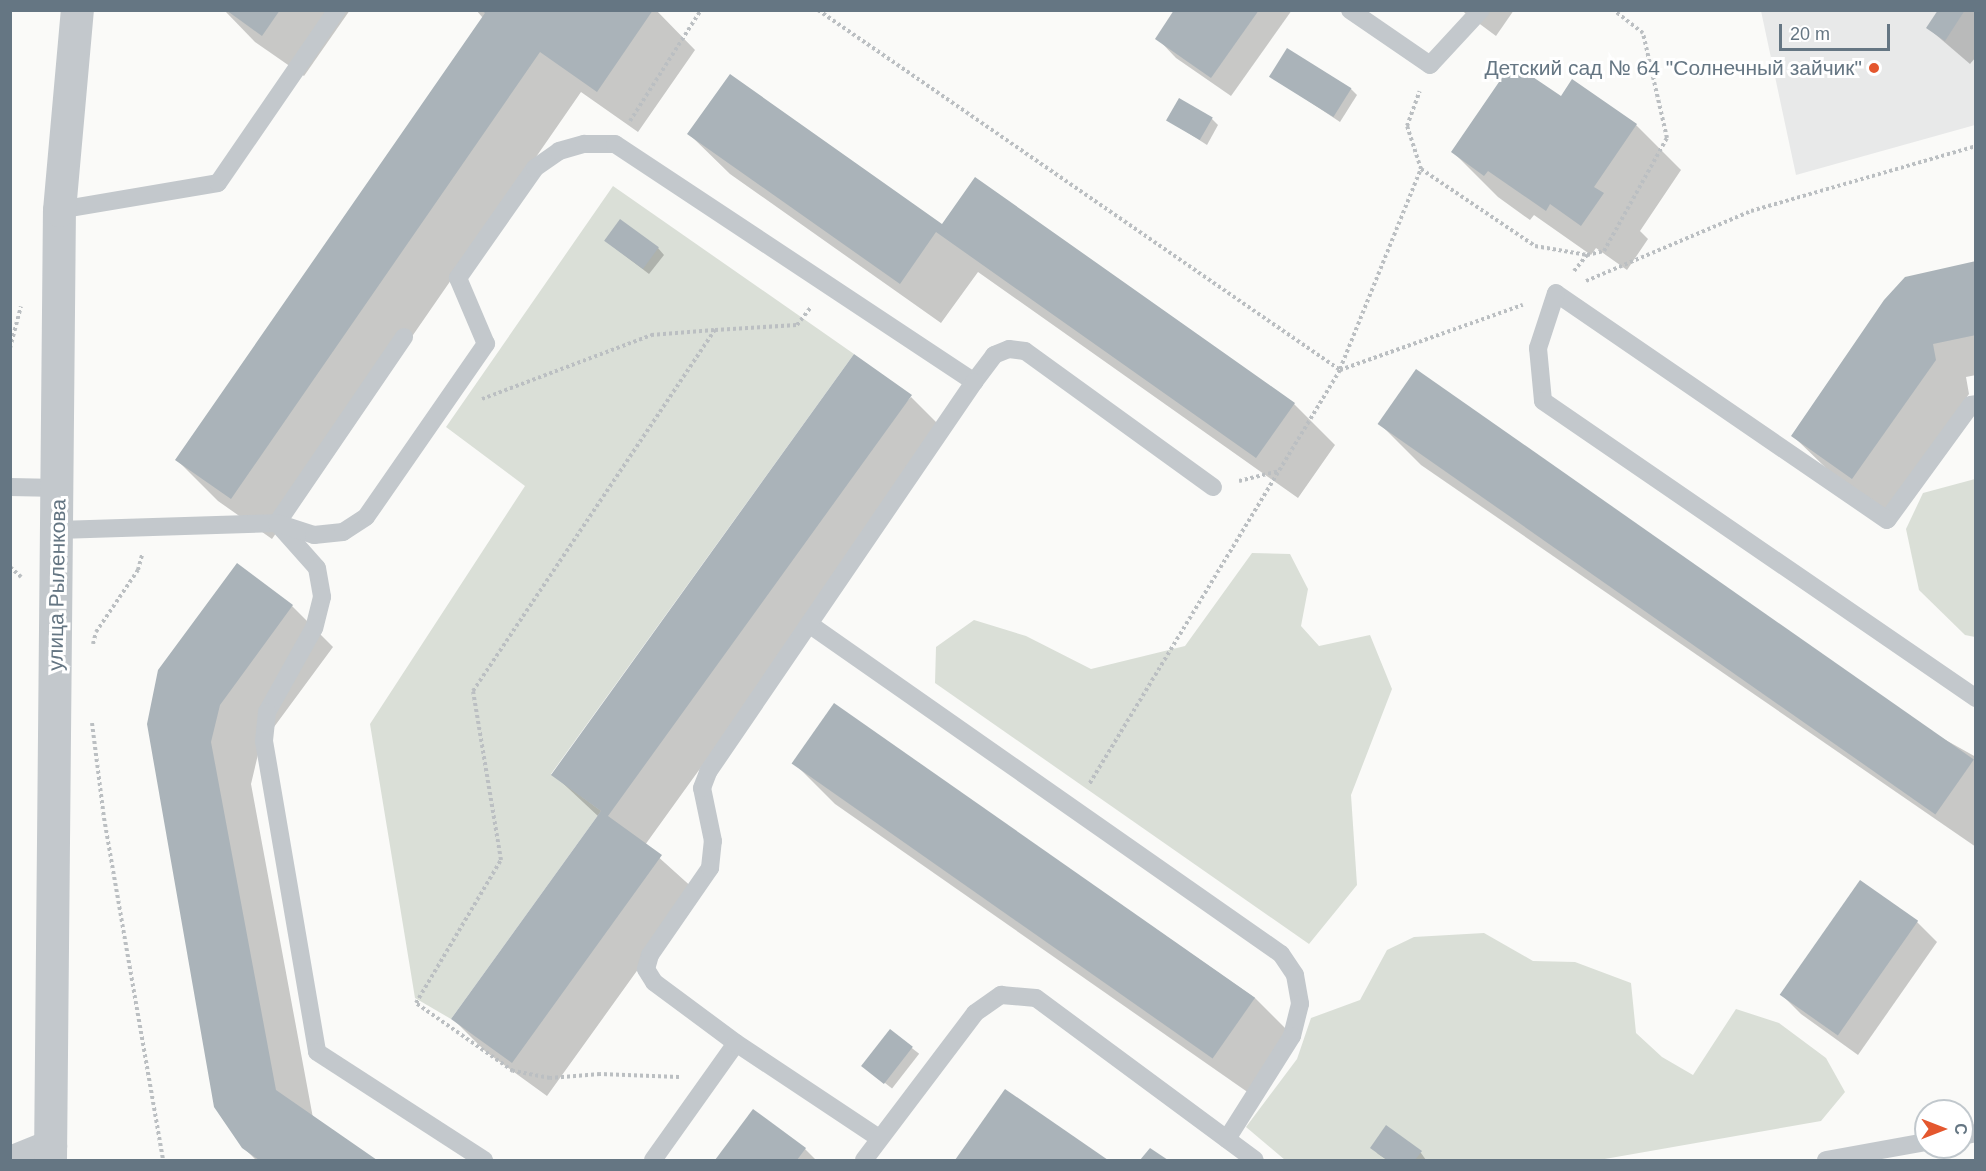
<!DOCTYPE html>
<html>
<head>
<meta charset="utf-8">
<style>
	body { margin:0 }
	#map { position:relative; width:1986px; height:1171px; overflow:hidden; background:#fafaf8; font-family:Helvetica,sans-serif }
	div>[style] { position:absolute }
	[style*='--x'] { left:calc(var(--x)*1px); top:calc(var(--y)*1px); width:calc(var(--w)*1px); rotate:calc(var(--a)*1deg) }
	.built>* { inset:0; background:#e8e9e9 }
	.green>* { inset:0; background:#dadfd7 }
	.shadow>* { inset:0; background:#0003; transform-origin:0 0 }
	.building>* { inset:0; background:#aab3b9; transform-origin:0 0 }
	.path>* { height:4px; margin-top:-2px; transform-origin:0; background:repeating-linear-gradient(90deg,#bbbfc2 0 3px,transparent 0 6px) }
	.service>* { height:18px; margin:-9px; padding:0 9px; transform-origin:9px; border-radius:9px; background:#c3c8cc }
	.minor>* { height:33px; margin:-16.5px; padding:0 16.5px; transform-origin:16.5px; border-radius:16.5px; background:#c3c8cc }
	.tertiary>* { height:33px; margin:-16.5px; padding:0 16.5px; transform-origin:16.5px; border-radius:16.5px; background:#c3c8cc }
	.dots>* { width:16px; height:16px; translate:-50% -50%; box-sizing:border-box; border:3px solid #fff; border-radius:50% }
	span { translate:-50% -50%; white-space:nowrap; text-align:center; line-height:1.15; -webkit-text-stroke:6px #fff; paint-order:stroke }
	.poi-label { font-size:21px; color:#657683 }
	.right { translate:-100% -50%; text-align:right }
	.street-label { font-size:21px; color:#657683 }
	.frame { position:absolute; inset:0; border:12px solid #657683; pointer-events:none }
	.north { position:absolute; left:1914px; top:1099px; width:60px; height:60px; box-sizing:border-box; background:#fff; border:2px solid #c1c8cd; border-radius:50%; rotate:90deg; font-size:16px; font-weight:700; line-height:24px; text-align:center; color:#657683 }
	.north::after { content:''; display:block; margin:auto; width:21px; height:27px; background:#e4572e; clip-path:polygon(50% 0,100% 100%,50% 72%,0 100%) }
	.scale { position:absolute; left:1779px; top:24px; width:111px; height:27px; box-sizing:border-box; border:3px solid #657683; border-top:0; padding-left:8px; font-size:18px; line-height:21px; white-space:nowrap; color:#657683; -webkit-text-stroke:4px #fff; paint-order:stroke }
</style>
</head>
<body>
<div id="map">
	<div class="built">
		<i style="clip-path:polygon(1761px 11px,1975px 11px,1975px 125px,1796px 175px)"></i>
	</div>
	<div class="green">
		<i style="clip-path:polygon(613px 186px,854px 354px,551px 774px,601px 811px,451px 1019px,415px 998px,370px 724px,525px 486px,446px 427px)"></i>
		<i style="clip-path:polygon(1975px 479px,1976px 479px,1975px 637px,1965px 635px,1919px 590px,1906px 529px,1923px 493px)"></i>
		<i style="clip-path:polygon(1252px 553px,1290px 554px,1308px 589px,1301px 626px,1319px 646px,1370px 635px,1392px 689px,1351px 795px,1357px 885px,1309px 944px,935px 683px,936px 647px,974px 620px,1026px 636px,1091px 669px,1185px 646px)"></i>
		<i style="clip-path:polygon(1484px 933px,1533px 961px,1575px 962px,1631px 983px,1636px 1033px,1662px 1057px,1693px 1075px,1736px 1009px,1779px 1023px,1826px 1058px,1845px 1092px,1821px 1121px,1599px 1160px,1285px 1160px,1246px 1127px,1297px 1059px,1311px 1018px,1360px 1000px,1387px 950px,1414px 937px)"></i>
	</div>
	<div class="shadow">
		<i style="clip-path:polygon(224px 10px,350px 10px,304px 76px,255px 42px)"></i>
		<i style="clip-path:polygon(476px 10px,656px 10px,695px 50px,638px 132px,581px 92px,272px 539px,218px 501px,177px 460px,483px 18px)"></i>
		<i style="clip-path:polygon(1176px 10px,1292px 10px,1231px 96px,1176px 58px,1157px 38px)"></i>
		<i style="clip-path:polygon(1461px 10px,1514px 10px,1496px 36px)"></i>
		<i style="clip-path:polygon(1940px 10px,1976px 10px,1976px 57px,1970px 64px,1928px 28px)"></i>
		<i style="clip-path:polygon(1271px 76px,1351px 89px,1357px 95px,1340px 122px)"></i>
		<i style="clip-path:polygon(1573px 81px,1636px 125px,1681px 170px,1640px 231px,1648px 239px,1627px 270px,1596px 248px,1591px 255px,1534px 215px,1530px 220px,1498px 197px,1453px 152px,1561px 98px)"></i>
		<i style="clip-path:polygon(1212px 119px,1218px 125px,1207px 145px,1168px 120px)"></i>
		<i style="clip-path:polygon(689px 134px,942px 226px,1294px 404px,1335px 445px,1298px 498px,978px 272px,941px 323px,730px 174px)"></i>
		<i style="clip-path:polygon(606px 241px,658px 248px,664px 255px,649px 274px)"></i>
		<i style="clip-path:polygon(1976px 264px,1976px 375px,1966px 377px,1969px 394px,1886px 512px,1827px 469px,1793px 436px)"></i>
		<i style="clip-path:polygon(911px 397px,944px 430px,645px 845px,695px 890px,547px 1096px,486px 1052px,453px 1019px,599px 817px,553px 774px)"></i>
		<i style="clip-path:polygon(1380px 424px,1976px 757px,1976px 847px,1421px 465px)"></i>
		<i style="clip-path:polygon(292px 606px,333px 647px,260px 746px,251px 784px,313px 1118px,374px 1160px,256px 1160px,243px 1147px,149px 724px)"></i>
		<i style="clip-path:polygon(834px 705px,1255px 998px,1296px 1039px,1256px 1098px,835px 804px,794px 763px)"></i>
		<i style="clip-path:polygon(1861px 882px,1917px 922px,1937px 942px,1858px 1055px,1801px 1014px,1782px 995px)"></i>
		<i style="left:890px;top:1031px;width:37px;height:44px;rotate:38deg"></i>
		<i style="clip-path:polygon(1005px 1091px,1105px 1160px,957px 1160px)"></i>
		<i style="clip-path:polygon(753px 1111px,805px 1149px,816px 1160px,717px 1160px)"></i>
		<i style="clip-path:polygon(1386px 1128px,1421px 1153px,1426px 1160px,1387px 1160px,1378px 1154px,1372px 1147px)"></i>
	</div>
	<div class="building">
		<i style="clip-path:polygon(226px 10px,280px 10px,262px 36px)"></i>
		<i style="clip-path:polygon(481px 10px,653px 10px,597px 92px,540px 52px,231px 499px,175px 460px,485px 13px)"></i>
		<i style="clip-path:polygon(1174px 10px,1259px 10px,1211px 78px,1155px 39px)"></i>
		<i style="clip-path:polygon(1938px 10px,1965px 10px,1945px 41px,1926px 28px)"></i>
		<i style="left:1287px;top:48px;width:76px;height:34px;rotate:32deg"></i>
		<i style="clip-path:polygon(1512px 63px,1561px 96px,1572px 79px,1637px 124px,1594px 187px,1604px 193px,1581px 226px,1550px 204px,1546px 211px,1488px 171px,1484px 176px,1451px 152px)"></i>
		<i style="clip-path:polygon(730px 74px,942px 224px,975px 177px,1295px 403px,1256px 458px,936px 232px,900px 284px,687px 134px)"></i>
		<i style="left:1179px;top:98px;width:39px;height:26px;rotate:30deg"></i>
		<i style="left:620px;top:219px;width:48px;height:27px;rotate:36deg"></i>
		<i style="clip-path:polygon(1976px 261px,1976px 335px,1933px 344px,1936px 360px,1852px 479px,1791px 436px,1884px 300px,1905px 277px)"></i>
		<i style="clip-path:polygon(854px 354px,912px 395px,608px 816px,662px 855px,512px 1063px,451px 1019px,601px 811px,551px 775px)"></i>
		<i style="left:1416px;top:369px;width:681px;height:67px;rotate:35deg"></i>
		<i style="clip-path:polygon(237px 563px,293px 605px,220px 705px,211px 742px,276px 1090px,377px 1160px,259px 1160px,242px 1148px,214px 1107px,147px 724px,158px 670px)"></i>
		<i style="left:834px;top:703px;width:514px;height:74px;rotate:35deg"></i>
		<i style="left:1860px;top:880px;width:71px;height:140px;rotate:35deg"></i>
		<i style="left:890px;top:1029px;width:29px;height:47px;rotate:38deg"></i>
		<i style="clip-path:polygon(1005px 1089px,1108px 1160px,955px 1160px)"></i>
		<i style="clip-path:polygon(753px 1109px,806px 1148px,797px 1160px,715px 1160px)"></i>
		<i style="clip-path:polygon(1386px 1125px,1422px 1151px,1415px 1160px,1387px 1160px,1370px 1148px)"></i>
		<i style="clip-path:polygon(1150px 1148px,1168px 1160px,1140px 1160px)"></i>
	</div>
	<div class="path">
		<i style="--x:818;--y:10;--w:634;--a:34.59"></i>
		<i style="--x:1340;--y:370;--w:485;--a:121.2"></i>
		<i style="--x:630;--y:121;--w:132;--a:-57.4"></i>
		<i style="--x:1421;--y:169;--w:138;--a:34"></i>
		<i style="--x:1535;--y:246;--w:53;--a:9.8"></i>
		<i style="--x:1574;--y:271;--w:21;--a:-51"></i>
		<i style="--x:1587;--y:255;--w:17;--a:-13"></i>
		<i style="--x:1604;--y:251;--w:129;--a:-60.9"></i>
		<i style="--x:1667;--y:138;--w:108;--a:-102.9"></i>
		<i style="--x:1643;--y:33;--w:37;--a:-142"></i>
		<i style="--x:1586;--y:281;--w:179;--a:-23"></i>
		<i style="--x:1751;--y:211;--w:234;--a:-16.1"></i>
		<i style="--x:10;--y:348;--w:43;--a:-75.3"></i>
		<i style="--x:1340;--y:369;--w:216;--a:-68"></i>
		<i style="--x:1421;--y:169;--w:45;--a:-108"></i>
		<i style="--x:1407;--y:126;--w:37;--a:-70"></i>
		<i style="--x:1340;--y:370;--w:194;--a:-19.6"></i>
		<i style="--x:482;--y:399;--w:181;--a:-20.7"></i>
		<i style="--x:651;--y:335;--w:63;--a:-4.5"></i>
		<i style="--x:1239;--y:481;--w:41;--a:-14"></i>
		<i style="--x:10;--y:567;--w:15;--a:42"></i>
		<i style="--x:93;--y:644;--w:12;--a:-76"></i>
		<i style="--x:96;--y:632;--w:75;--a:-55.9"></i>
		<i style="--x:138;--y:570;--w:16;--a:-75"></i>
		<i style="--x:92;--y:723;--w:96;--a:82.8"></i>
		<i style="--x:104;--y:818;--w:347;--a:80.2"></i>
		<i style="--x:679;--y:1077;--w:79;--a:-177.8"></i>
		<i style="--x:600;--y:1074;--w:50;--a:175.4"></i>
		<i style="--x:550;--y:1078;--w:38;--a:-169"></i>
		<i style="--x:513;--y:1071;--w:118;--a:-145"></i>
		<i style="--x:416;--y:1003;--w:166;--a:-59.3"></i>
		<i style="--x:501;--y:860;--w:171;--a:-99.4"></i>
		<i style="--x:473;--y:691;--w:435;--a:-56.2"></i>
		<i style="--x:715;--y:330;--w:82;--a:-3.5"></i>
		<i style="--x:797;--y:325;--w:23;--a:-52"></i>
	</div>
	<div class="service">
		<i style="--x:1350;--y:10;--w:97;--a:34.5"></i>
		<i style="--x:1430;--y:65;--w:75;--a:-47.2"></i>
		<i style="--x:59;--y:210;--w:161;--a:-9.6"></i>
		<i style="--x:218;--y:183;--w:210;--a:-55.5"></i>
		<i style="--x:404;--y:337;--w:225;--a:124.3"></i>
		<i style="--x:277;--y:523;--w:60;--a:48.4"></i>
		<i style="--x:317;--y:568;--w:29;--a:80"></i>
		<i style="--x:322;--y:597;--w:32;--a:104"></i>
		<i style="--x:314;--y:628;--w:96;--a:119.2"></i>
		<i style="--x:267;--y:712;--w:29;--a:96"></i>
		<i style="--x:264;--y:741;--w:315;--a:80.3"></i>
		<i style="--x:317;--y:1052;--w:199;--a:32.9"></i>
		<i style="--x:1976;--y:404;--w:5;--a:169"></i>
		<i style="--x:1971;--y:405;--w:142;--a:126.1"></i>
		<i style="--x:1887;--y:520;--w:401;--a:-145.6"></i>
		<i style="--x:1556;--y:293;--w:58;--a:108.1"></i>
		<i style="--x:1538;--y:348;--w:53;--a:84.6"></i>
		<i style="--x:1543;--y:401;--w:525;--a:34.45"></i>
		<i style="--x:10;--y:487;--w:49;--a:1.2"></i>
		<i style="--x:58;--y:530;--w:219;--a:-1.8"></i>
		<i style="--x:277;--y:523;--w:39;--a:18"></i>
		<i style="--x:314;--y:535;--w:29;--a:-6"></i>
		<i style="--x:343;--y:532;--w:27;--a:-33"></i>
		<i style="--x:366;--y:517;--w:211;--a:-55.3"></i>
		<i style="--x:486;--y:344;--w:72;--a:-113"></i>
		<i style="--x:458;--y:278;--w:134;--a:-55"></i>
		<i style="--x:535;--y:168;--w:29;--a:-35"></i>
		<i style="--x:559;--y:151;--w:26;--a:-16"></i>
		<i style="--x:584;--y:144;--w:31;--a:0"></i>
		<i style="--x:615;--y:144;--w:431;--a:33.5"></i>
		<i style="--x:974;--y:382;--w:34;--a:-53"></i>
		<i style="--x:994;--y:355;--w:16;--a:-22"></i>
		<i style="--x:1009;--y:349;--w:16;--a:7"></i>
		<i style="--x:1025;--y:351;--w:232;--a:35.9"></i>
		<i style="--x:809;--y:624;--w:576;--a:34.96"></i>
		<i style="--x:1281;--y:954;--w:25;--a:56"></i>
		<i style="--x:1295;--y:975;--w:29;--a:80"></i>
		<i style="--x:1300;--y:1004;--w:33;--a:104"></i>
		<i style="--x:1292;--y:1036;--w:122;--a:122.3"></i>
		<i style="--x:736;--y:1043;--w:102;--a:-143.4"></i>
		<i style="--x:654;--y:982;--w:15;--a:-122"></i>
		<i style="--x:646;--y:969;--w:15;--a:-74"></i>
		<i style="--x:650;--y:955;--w:106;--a:-55.4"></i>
		<i style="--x:710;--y:868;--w:27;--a:-84"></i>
		<i style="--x:713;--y:841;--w:54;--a:-101.7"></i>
		<i style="--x:702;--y:788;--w:17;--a:-69"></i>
		<i style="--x:708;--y:772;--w:472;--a:-55.7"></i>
		<i style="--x:1962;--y:1136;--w:14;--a:-12"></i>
		<i style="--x:653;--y:1160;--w:143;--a:-54.6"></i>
		<i style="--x:736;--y:1043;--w:172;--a:33.6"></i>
		<i style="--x:864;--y:1160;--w:184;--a:-52.9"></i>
		<i style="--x:975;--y:1013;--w:32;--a:-35"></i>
		<i style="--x:1001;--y:995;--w:35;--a:5"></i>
		<i style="--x:1036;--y:998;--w:272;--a:36.5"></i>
		<i style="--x:1826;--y:1160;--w:102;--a:-10.2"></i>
	</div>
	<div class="minor">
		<i style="--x:15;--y:1160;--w:38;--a:-22"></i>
	</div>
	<div class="tertiary">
		<i style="--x:50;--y:1160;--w:950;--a:-89.46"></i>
		<i style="--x:59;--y:210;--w:201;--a:-84.9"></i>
	</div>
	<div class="dots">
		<i style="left:1874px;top:68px;background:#e4572e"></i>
	</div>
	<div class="poi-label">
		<span class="right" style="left:1862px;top:68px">Детский сад № 64 "Солнечный зайчик"</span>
	</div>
	<div class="street-label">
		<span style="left:57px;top:585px;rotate:-89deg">улица Рыленкова</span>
	</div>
	<div class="frame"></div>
	<div class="north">С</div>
	<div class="scale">20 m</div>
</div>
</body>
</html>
